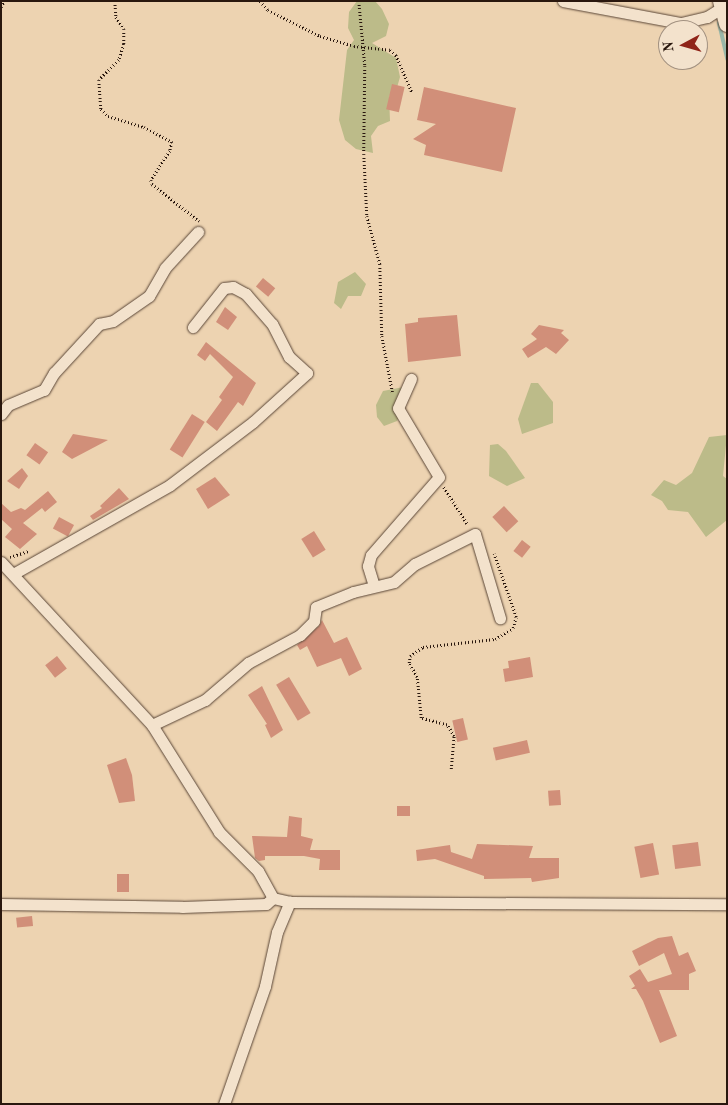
<!DOCTYPE html>
<html>
<head>
<meta charset="utf-8">
<style>
	body { margin:0 }
	#map { position:relative; width:728px; height:1105px; overflow:hidden; background:#edd3b1; font-family:"Old Standard TT",serif }
	div>[style] { position:absolute }
	[style*='--x'] { left:calc(var(--x)*1px); top:calc(var(--y)*1px); width:calc(var(--w)*1px); rotate:calc(var(--a)*1deg) }
	.green>* { inset:0; background:#bcbb89 }
	.stream>* { height:4px; margin:-2px; padding:0 2px; transform-origin:2px; border-radius:2px; background:#9ab8a9 }
	.building>* { inset:0; background:#d18f79; transform-origin:0 0 }
	.path>* { height:2.5px; margin-top:-1.25px; transform-origin:0; background:repeating-linear-gradient(90deg,#29170e 0 1px,transparent 0 3.5px) }
	.roads { filter:drop-shadow(0 0 1px #5a4637) drop-shadow(0 0 1px #5a4637) }
	.street>* { height:11px; margin:-5.5px; padding:0 5.5px; transform-origin:5.5px; border-radius:5.5px; background:#f3e2cc }
	.secondary>* { height:16px; margin:-8px; padding:0 8px; transform-origin:8px; border-radius:8px; background:#f3e2cc }
	span { translate:-50% -50%; white-space:nowrap; text-align:center; line-height:1.15; -webkit-text-stroke:4.5px #f3e2cc; paint-order:stroke }
	.frame { position:absolute; inset:0; border:2px solid #29170e; pointer-events:none }
	.north { position:absolute; left:658px; top:20px; width:50px; height:50px; box-sizing:border-box; background:#f3e2cc; border:1px solid #a29180; border-radius:50%; rotate:264deg; font-size:14px; font-weight:700; line-height:20px; text-align:center; color:#29170e }
	.north::after { content:''; display:block; margin:auto; width:18px; height:22px; background:#8f2418; clip-path:polygon(50% 0,100% 100%,50% 72%,0 100%) }
</style>
</head>
<body>
<div id="map">
	<div class="green">
		<i style="clip-path:polygon(357px 1px,375px 1px,382px 9px,389px 24px,386px 36px,372px 43px,396px 58px,400px 77px,396px 91px,389px 96px,390px 121px,378px 126px,371px 136px,373px 153px,356px 149px,345px 140px,339px 120px,347px 50px,354px 40px,348px 28px,349px 12px)"></i>
		<i style="clip-path:polygon(355px 272px,366px 284px,361px 296px,348px 296px,341px 309px,334px 303px,338px 282px)"></i>
		<i style="clip-path:polygon(531px 383px,538px 383px,553px 402px,553px 423px,522px 434px,518px 419px)"></i>
		<i style="clip-path:polygon(409px 386px,410px 394px,397px 421px,384px 426px,377px 417px,376px 405px,383px 391px)"></i>
		<i style="clip-path:polygon(727px 435px,723px 476px,727px 479px,727px 520px,706px 537px,688px 512px,668px 510px,662px 501px,651px 495px,664px 480px,676px 485px,692px 473px,709px 437px)"></i>
		<i style="clip-path:polygon(498px 444px,506px 451px,525px 478px,507px 486px,489px 476px,490px 445px)"></i>
	</div>
	<div class="stream">
		<i style="--x:719;--y:23;--w:37;--a:77"></i>
	</div>
	<div class="building">
		<i style="left:392px;top:84px;width:13px;height:26px;rotate:13deg"></i>
		<i style="clip-path:polygon(424px 87px,516px 108px,502px 172px,424px 155px,426px 145px,413px 139px,436px 124px,417px 120px)"></i>
		<i style="left:263px;top:278px;width:16px;height:11px;rotate:40deg"></i>
		<i style="clip-path:polygon(225px 307px,237px 317px,228px 330px,216px 322px)"></i>
		<i style="clip-path:polygon(457px 315px,461px 356px,408px 362px,405px 324px,418px 322px,418px 318px)"></i>
		<i style="clip-path:polygon(539px 325px,564px 330px,561px 333px,569px 340px,556px 354px,546px 347px,528px 358px,522px 349px,537px 339px,531px 334px)"></i>
		<i style="clip-path:polygon(206px 342px,256px 383px,243px 406px,238px 402px,217px 431px,206px 422px,222px 400px,219px 397px,233px 377px,210px 354px,205px 361px,197px 355px)"></i>
		<i style="left:192px;top:414px;width:15px;height:42px;rotate:32deg"></i>
		<i style="clip-path:polygon(73px 434px,108px 440px,72px 459px,62px 452px)"></i>
		<i style="left:35px;top:443px;width:16px;height:15px;rotate:35deg"></i>
		<i style="clip-path:polygon(22px 468px,28px 476px,19px 489px,7px 481px)"></i>
		<i style="clip-path:polygon(215px 477px,230px 495px,208px 509px,196px 489px)"></i>
		<i style="clip-path:polygon(119px 488px,129px 499px,93px 520px,90px 516px,102px 508px,100px 506px)"></i>
		<i style="clip-path:polygon(48px 491px,57px 502px,45px 512px,42px 508px,23px 523px,37px 534px,20px 549px,5px 537px,12px 529px,1px 519px,1px 503px,11px 512px,21px 508px,25px 510px)"></i>
		<i style="left:504px;top:506px;width:21px;height:16px;rotate:47deg"></i>
		<i style="left:59px;top:517px;width:17px;height:13px;rotate:28deg"></i>
		<i style="left:314px;top:531px;width:22px;height:15px;rotate:58deg"></i>
		<i style="left:522px;top:540px;width:11px;height:14px;rotate:38deg"></i>
		<i style="clip-path:polygon(322px 620px,334px 643px,347px 637px,362px 669px,349px 676px,341px 658px,317px 667px,307px 646px,300px 650px,297px 645px,319px 626px)"></i>
		<i style="left:57px;top:656px;width:16px;height:15px;rotate:52deg"></i>
		<i style="clip-path:polygon(530px 657px,533px 677px,505px 682px,503px 669px,509px 668px,508px 661px)"></i>
		<i style="left:289px;top:677px;width:42px;height:15px;rotate:59deg"></i>
		<i style="clip-path:polygon(262px 686px,283px 730px,271px 738px,265px 725px,267px 724px,248px 695px)"></i>
		<i style="left:463px;top:718px;width:22px;height:11px;rotate:77deg"></i>
		<i style="left:527px;top:740px;width:13px;height:35px;rotate:77deg"></i>
		<i style="clip-path:polygon(126px 758px,132px 775px,135px 801px,119px 803px,107px 765px)"></i>
		<i style="left:560px;top:790px;width:15px;height:12px;rotate:86deg"></i>
		<i style="left:397px;top:806px;width:13px;height:10px"></i>
		<i style="clip-path:polygon(289px 816px,302px 818px,301px 836px,313px 839px,310px 850px,340px 850px,340px 870px,319px 870px,320px 859px,304px 856px,265px 856px,265px 860px,259px 861px,255px 858px,252px 836px,287px 837px)"></i>
		<i style="left:698px;top:842px;width:24px;height:26px;rotate:83deg"></i>
		<i style="left:653px;top:843px;width:32px;height:19px;rotate:79deg"></i>
		<i style="clip-path:polygon(477px 844px,533px 846px,529px 858px,559px 858px,559px 878px,532px 882px,531px 878px,484px 879px,484px 876px,435px 859px,417px 861px,416px 850px,450px 845px,451px 852px,472px 859px)"></i>
		<i style="left:129px;top:874px;width:18px;height:12px;rotate:90deg"></i>
		<i style="left:32px;top:916px;width:10px;height:16px;rotate:84deg"></i>
		<i style="clip-path:polygon(672px 936px,679px 956px,688px 952px,696px 971px,689px 974px,689px 990px,659px 990px,677px 1036px,660px 1043px,643px 1001px,636px 989px,631px 989px,635px 986px,629px 976px,640px 969px,648px 982px,672px 974px,664px 953px,639px 966px,632px 951px,658px 938px)"></i>
	</div>
	<div class="path">
		<i style="--x:115;--y:1;--w:16;--a:86"></i>
		<i style="--x:116;--y:17;--w:14;--a:56"></i>
		<i style="--x:124;--y:29;--w:15;--a:90"></i>
		<i style="--x:124;--y:44;--w:17;--a:107"></i>
		<i style="--x:119;--y:60;--w:28;--a:135"></i>
		<i style="--x:99;--y:80;--w:29;--a:86"></i>
		<i style="--x:101;--y:109;--w:10;--a:45"></i>
		<i style="--x:108;--y:116;--w:38;--a:17"></i>
		<i style="--x:144;--y:127;--w:32;--a:28"></i>
		<i style="--x:172;--y:142;--w:9;--a:103"></i>
		<i style="--x:170;--y:151;--w:35;--a:123"></i>
		<i style="--x:151;--y:180;--w:4;--a:76"></i>
		<i style="--x:152;--y:184;--w:60;--a:38.2"></i>
		<i style="--x:260;--y:1;--w:12;--a:48"></i>
		<i style="--x:268;--y:10;--w:58;--a:26.6"></i>
		<i style="--x:320;--y:36;--w:35;--a:16"></i>
		<i style="--x:354;--y:46;--w:36;--a:6"></i>
		<i style="--x:390;--y:50;--w:8;--a:40"></i>
		<i style="--x:396;--y:55;--w:40;--a:66.6"></i>
		<i style="--x:359;--y:1;--w:65;--a:84.7"></i>
		<i style="--x:365;--y:66;--w:88;--a:90.7"></i>
		<i style="--x:364;--y:154;--w:62;--a:87.2"></i>
		<i style="--x:367;--y:216;--w:50;--a:74.8"></i>
		<i style="--x:380;--y:264;--w:72;--a:88.4"></i>
		<i style="--x:382;--y:336;--w:59;--a:79.3"></i>
		<i style="--x:1;--y:7;--w:7;--a:-63"></i>
		<i style="--x:444;--y:487;--w:45;--a:57.7"></i>
		<i style="--x:10;--y:557;--w:19;--a:-18"></i>
		<i style="--x:451;--y:769;--w:33;--a:-85"></i>
		<i style="--x:454;--y:736;--w:13;--a:-122"></i>
		<i style="--x:447;--y:725;--w:27;--a:-165"></i>
		<i style="--x:421;--y:718;--w:41;--a:-95.6"></i>
		<i style="--x:417;--y:677;--w:16;--a:-120"></i>
		<i style="--x:409;--y:663;--w:7;--a:-82"></i>
		<i style="--x:410;--y:656;--w:16;--a:-35"></i>
		<i style="--x:423;--y:647;--w:72;--a:-6.3"></i>
		<i style="--x:495;--y:639;--w:21;--a:-31"></i>
		<i style="--x:513;--y:628;--w:11;--a:-75"></i>
		<i style="--x:516;--y:617;--w:67;--a:-109.2"></i>
	</div>
	<div class="roads">
		<div class="street">
			<i style="--x:563;--y:1;--w:120;--a:10.6"></i>
			<i style="--x:681;--y:23;--w:27;--a:-13"></i>
			<i style="--x:707;--y:17;--w:19;--a:-32"></i>
			<i style="--x:1;--y:414;--w:11;--a:-52"></i>
			<i style="--x:8;--y:405;--w:39;--a:-23"></i>
			<i style="--x:44;--y:390;--w:20;--a:-60"></i>
			<i style="--x:54;--y:373;--w:67;--a:-47.4"></i>
			<i style="--x:99;--y:324;--w:14;--a:-12"></i>
			<i style="--x:113;--y:321;--w:44;--a:-34.8"></i>
			<i style="--x:149;--y:296;--w:32;--a:-60"></i>
			<i style="--x:165;--y:268;--w:49;--a:-47.5"></i>
			<i style="--x:1;--y:562;--w:222;--a:47.2"></i>
			<i style="--x:152;--y:725;--w:126;--a:57.9"></i>
			<i style="--x:219;--y:832;--w:55;--a:45"></i>
			<i style="--x:258;--y:871;--w:31;--a:61"></i>
			<i style="--x:273;--y:898;--w:17;--a:13"></i>
			<i style="--x:290;--y:902;--w:437;--a:0.3"></i>
			<i style="--x:13;--y:574;--w:180;--a:-29.5"></i>
			<i style="--x:170;--y:485;--w:104;--a:-37.2"></i>
			<i style="--x:253;--y:422;--w:73;--a:-42.2"></i>
			<i style="--x:307;--y:373;--w:24;--a:-138"></i>
			<i style="--x:289;--y:357;--w:37;--a:-117"></i>
			<i style="--x:272;--y:324;--w:40;--a:-131"></i>
			<i style="--x:246;--y:294;--w:15;--a:-152"></i>
			<i style="--x:233;--y:287;--w:9;--a:174"></i>
			<i style="--x:224;--y:288;--w:50;--a:128.5"></i>
			<i style="--x:374;--y:586;--w:21;--a:-107"></i>
			<i style="--x:368;--y:566;--w:11;--a:-75"></i>
			<i style="--x:371;--y:555;--w:103;--a:-48.9"></i>
			<i style="--x:439;--y:477;--w:80;--a:-120.7"></i>
			<i style="--x:398;--y:408;--w:32;--a:-66"></i>
			<i style="--x:152;--y:725;--w:59;--a:-25.3"></i>
			<i style="--x:205;--y:700;--w:57;--a:-40.7"></i>
			<i style="--x:248;--y:663;--w:59;--a:-28.3"></i>
			<i style="--x:300;--y:635;--w:20;--a:-45"></i>
			<i style="--x:314;--y:621;--w:14;--a:-82"></i>
			<i style="--x:316;--y:607;--w:40;--a:-22"></i>
			<i style="--x:353;--y:592;--w:42;--a:-13.7"></i>
			<i style="--x:394;--y:582;--w:28;--a:-41"></i>
			<i style="--x:415;--y:564;--w:67;--a:-26.6"></i>
			<i style="--x:475;--y:534;--w:88;--a:73.4"></i>
			<i style="--x:1;--y:904;--w:181;--a:0.9"></i>
			<i style="--x:182;--y:907;--w:84;--a:-2"></i>
			<i style="--x:266;--y:904;--w:9;--a:-41"></i>
			<i style="--x:224;--y:1104;--w:125;--a:-70.8"></i>
			<i style="--x:265;--y:986;--w:55;--a:-77.5"></i>
			<i style="--x:277;--y:932;--w:33;--a:-67"></i>
		</div>
		<div class="secondary">
			<i style="--x:721;--y:1;--w:24;--a:75"></i>
		</div>
	</div>
	<div class="frame"></div>
	<div class="north">N</div>
</div>
</body>
</html>
